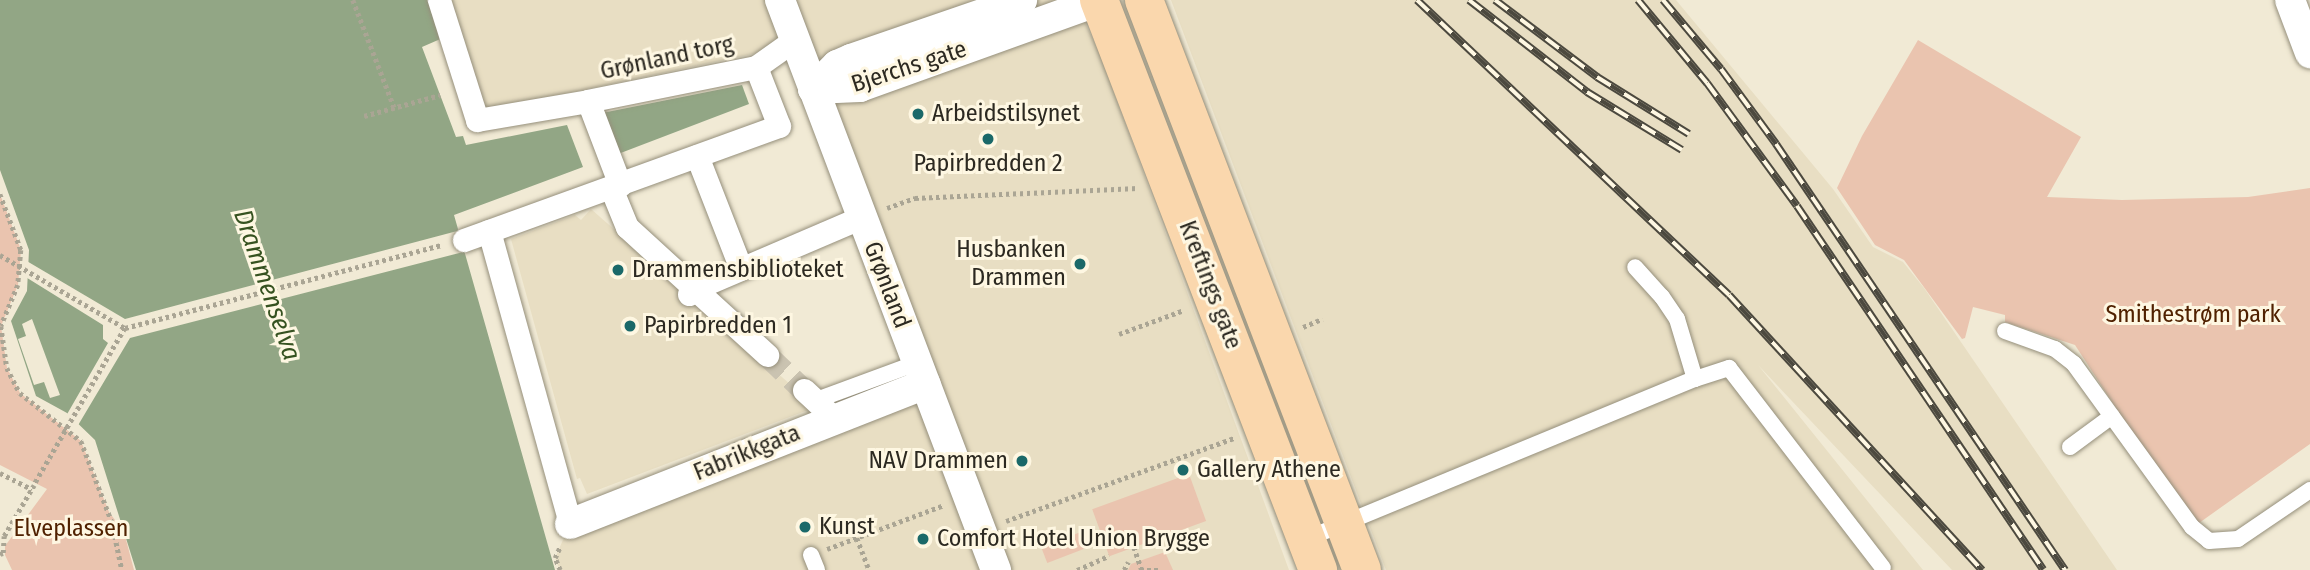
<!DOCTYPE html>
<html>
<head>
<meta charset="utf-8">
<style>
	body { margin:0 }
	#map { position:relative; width:2310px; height:570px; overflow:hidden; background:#f1ead5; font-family:"Fira Sans Condensed",sans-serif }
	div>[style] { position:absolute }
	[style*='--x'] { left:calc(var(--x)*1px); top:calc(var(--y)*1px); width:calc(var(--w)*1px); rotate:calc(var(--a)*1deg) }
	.built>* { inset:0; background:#e8dec3 }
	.green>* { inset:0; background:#eac4af; transform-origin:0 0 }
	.water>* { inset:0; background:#92a685 }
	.pier>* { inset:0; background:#f1ead5 }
	.pedestrian-tunnel>* { height:23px; margin-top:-11.5px; transform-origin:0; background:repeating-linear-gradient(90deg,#cac3b1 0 23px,transparent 0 34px) }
	.path>* { height:4.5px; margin-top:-2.25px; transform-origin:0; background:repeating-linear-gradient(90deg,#aaa594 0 3.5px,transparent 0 7px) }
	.roads { filter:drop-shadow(0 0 2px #958f7b) drop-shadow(0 0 2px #958f7b) }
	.service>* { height:16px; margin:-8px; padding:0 8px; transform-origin:8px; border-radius:8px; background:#fff }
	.pedestrian>* { height:23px; margin:-11.5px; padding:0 11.5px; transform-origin:11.5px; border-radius:11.5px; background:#fff }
	.minor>* { height:30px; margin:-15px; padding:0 15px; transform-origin:15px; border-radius:15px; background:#fff }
	.primary>* { height:38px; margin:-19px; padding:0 19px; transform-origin:19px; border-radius:19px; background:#fad7ad }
	.rail>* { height:8px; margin-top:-4px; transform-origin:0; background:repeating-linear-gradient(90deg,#fef7e2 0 16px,#4c493f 0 32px); box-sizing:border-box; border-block:2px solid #4c493f }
	.path-bridge>* { height:4.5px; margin-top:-2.25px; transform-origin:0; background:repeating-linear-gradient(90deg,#aaa594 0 3.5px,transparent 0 7px) }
	.dots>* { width:19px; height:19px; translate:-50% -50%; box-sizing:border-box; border:4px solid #fef7e2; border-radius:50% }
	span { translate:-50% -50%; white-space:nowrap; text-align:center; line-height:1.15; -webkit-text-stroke:6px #fef7e2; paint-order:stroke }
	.street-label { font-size:24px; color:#2c2921 }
	.poi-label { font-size:24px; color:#2c2921 }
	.left { translate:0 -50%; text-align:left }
	.right { translate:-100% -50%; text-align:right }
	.park-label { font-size:24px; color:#502100 }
	.water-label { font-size:26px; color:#365220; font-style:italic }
</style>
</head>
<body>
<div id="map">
	<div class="built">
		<i style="clip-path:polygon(444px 0,1074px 0,1099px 52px,1289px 570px,560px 570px,555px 558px,570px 524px,925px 384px,794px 40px,766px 51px,478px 112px)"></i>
		<i style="clip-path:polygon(1171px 0,1676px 0,1833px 189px,1873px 247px,1903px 262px,1924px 288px,2117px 570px,1952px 570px,1758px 365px,1923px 570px,1386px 570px)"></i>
		<i style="clip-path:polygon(591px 209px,816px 407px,587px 494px,580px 478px,577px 479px,511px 239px,575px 215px,581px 220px)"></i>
	</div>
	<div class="green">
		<i style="clip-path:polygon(1918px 40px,2081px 137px,2047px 197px,2122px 200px,2248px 197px,2310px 188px,2310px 444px,2199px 523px,2123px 419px,2075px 345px,2005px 322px,2005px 315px,1973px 307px,1965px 338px,1962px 339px,1904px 260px,1875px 245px,1837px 188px,1862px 136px)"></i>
		<i style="clip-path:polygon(0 194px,21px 250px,18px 285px,1px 326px,7px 368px,20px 393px,81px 441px,109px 512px,124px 532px,134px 570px,12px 570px,5px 555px,5px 546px,47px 489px,0 465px)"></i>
		<i style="left:1189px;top:474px;width:50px;height:103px;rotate:70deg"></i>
		<i style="left:1086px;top:530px;width:17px;height:48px;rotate:69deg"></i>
		<i style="clip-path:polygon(1165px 552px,1173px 570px,1128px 570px,1131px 564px)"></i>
	</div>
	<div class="water">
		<i style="clip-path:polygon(0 0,432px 0,445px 37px,422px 47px,456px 137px,463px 136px,466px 145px,567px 125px,583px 167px,454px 215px,555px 570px,136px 570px,95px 440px,67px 413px,36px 396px,11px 321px,27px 291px,29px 250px,0 170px)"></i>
		<i style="clip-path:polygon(742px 85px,749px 104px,618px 154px,602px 113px)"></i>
	</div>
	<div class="pier">
		<i style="clip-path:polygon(461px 230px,467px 251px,130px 338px,77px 427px,66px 416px,108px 343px,103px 339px,103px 325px,24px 276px,25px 260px,125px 319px)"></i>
		<i style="clip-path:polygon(32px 319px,60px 395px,50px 398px,44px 382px,34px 385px,18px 339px,26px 336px,22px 324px)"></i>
	</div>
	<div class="pedestrian-tunnel">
		<i style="--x:767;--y:355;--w:51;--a:43.4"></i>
	</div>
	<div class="path">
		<i style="--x:353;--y:0;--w:115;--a:69"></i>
		<i style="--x:364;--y:116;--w:79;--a:-15.4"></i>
		<i style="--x:0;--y:194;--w:60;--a:69.4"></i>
		<i style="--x:21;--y:250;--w:35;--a:95"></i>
		<i style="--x:18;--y:285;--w:44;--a:112.5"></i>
		<i style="--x:1;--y:326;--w:42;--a:81.9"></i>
		<i style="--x:7;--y:368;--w:28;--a:63"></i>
		<i style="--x:20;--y:393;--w:78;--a:38.2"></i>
		<i style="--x:81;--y:441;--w:87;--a:69.1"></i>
		<i style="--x:112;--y:522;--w:49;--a:78.2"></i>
		<i style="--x:887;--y:208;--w:30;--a:-20"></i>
		<i style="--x:915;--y:198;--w:223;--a:-2.6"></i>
		<i style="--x:1303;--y:327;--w:21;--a:-23"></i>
		<i style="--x:125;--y:328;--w:328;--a:-14.7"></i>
		<i style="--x:1119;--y:334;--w:69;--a:-20.3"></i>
		<i style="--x:0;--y:473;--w:36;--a:27"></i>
		<i style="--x:1006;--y:521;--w:243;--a:-20"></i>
		<i style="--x:857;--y:538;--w:34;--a:69"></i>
		<i style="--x:1134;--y:547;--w:24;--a:71"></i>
		<i style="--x:827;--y:549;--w:125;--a:-20.6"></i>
		<i style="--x:0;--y:554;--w:3;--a:-18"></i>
		<i style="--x:3;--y:553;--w:17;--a:-87"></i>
		<i style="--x:4;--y:536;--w:59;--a:-59.5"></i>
		<i style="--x:560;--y:570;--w:13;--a:-113"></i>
		<i style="--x:555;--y:558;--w:12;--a:-66"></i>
		<i style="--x:1077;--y:570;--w:35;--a:-24"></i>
		<i style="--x:1124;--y:570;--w:9;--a:-63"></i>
		<i style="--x:1140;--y:570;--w:18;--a:0"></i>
	</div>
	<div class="roads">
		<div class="service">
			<i style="--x:2005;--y:331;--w:53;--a:19.8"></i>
			<i style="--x:2055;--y:349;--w:24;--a:38"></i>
			<i style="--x:2074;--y:364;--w:201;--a:54.1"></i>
			<i style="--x:2192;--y:527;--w:22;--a:39"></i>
			<i style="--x:2209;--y:541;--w:29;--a:-4"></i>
			<i style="--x:2238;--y:539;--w:87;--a:-34.2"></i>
			<i style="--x:1695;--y:379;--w:36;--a:-18"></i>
			<i style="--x:1729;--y:368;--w:252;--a:52.4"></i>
			<i style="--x:822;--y:398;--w:101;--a:-20.2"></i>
			<i style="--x:2070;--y:447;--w:52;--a:-36.4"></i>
			<i style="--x:1306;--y:539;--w:421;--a:-22.4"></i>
			<i style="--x:1695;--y:379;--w:63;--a:-106.7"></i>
			<i style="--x:1677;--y:319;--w:27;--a:-124"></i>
			<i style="--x:1662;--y:297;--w:40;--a:-132"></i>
			<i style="--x:811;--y:555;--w:16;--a:68"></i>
		</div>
		<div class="pedestrian">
			<i style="--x:439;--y:0;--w:126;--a:72.4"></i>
			<i style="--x:477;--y:120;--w:113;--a:-9.7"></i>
			<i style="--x:588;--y:101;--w:90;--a:69.1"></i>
			<i style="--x:756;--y:67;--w:47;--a:-35.4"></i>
			<i style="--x:697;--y:156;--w:121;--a:68.7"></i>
			<i style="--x:611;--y:188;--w:42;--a:67.7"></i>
			<i style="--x:627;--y:227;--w:190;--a:42.4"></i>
			<i style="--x:489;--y:231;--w:304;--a:74.5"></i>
			<i style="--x:464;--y:240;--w:335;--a:-19.9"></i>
			<i style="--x:779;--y:126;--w:63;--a:-111.3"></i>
			<i style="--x:756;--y:67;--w:171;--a:168.6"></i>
			<i style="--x:689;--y:294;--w:7;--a:-45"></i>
			<i style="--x:694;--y:289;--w:183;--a:-23.2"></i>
			<i style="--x:804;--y:390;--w:42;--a:43.1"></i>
		</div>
		<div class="minor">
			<i style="--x:780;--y:0;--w:610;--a:69.25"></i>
			<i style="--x:2290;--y:0;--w:57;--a:69.3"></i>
			<i style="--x:813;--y:89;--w:47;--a:-2.4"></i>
			<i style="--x:860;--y:87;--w:257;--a:-19.8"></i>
			<i style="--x:813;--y:89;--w:34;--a:-45"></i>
			<i style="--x:837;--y:65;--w:15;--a:-23"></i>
			<i style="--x:851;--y:59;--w:181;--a:-19"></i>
			<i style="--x:570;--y:524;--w:382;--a:-21.5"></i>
		</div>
		<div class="primary">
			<i style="--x:1099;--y:0;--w:611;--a:68.98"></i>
			<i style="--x:1144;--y:0;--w:610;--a:69.07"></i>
		</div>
	</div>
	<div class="rail">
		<i style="--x:1417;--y:0;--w:429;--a:43.4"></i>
		<i style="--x:1729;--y:295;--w:374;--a:47.4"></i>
		<i style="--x:1469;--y:0;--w:150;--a:37.9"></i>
		<i style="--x:1587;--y:92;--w:111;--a:31.4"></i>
		<i style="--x:1495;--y:0;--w:128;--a:37"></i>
		<i style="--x:1597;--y:77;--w:108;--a:31.8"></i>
		<i style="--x:1638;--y:0;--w:108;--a:50.3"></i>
		<i style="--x:1707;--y:83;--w:152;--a:53.8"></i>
		<i style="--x:1797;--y:206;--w:439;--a:55.9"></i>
		<i style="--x:1663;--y:0;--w:90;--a:50"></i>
		<i style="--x:1721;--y:69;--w:93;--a:53.7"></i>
		<i style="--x:1776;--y:144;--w:515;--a:55.85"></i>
	</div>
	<div class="path-bridge">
		<i style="--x:0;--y:255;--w:145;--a:30.3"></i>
		<i style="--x:125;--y:328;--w:181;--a:120.1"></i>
	</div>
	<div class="dots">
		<i style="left:918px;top:114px;background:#1b6969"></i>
		<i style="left:988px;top:139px;background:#1b6969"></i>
		<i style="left:1080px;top:264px;background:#1b6969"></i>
		<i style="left:618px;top:270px;background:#1b6969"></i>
		<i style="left:630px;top:326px;background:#1b6969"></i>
		<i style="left:1022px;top:461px;background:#1b6969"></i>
		<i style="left:1183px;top:470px;background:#1b6969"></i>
		<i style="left:805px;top:527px;background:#1b6969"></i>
		<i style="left:923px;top:539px;background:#1b6969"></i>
	</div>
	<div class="street-label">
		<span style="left:667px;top:58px;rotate:-12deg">Grønland torg</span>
		<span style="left:909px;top:67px;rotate:-18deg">Bjerchs gate</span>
		<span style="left:887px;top:285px;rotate:69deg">Grønland</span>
		<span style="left:1210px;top:285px;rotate:69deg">Kreftings gate</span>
		<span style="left:747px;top:453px;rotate:-22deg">Fabrikkgata</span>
	</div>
	<div class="poi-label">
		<span class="left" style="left:932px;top:114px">Arbeidstilsynet</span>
		<span style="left:988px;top:164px">Papirbredden 2</span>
		<span class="right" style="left:1066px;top:264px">Husbanken<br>Drammen</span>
		<span class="left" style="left:632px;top:270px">Drammensbiblioteket</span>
		<span class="left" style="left:644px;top:326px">Papirbredden 1</span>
		<span class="right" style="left:1008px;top:461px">NAV Drammen</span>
		<span class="left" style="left:1197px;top:470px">Gallery Athene</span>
		<span class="left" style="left:819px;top:527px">Kunst</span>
		<span class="left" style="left:937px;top:539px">Comfort Hotel Union Brygge</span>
	</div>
	<div class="park-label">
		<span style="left:2193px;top:315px">Smithestrøm park</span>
		<span style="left:71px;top:529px">Elveplassen</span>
	</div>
	<div class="water-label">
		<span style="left:267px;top:285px;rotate:71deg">Drammenselva</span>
	</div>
</div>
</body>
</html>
